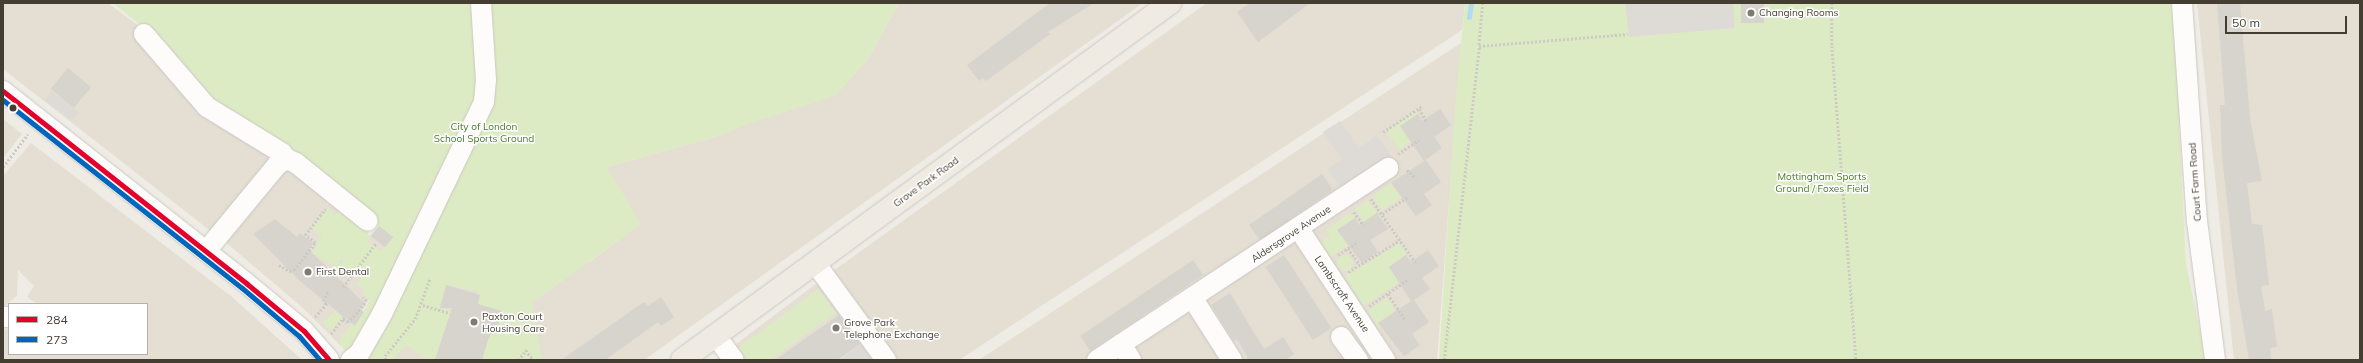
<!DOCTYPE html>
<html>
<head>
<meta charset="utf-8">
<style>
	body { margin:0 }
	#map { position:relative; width:2363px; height:363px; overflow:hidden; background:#efece6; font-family:Mulish,sans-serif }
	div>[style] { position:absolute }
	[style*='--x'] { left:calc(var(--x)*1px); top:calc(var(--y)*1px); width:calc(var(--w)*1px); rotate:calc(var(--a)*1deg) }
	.residential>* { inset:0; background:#e4ded3 }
	.green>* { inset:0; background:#ddebc4; transform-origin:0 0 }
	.round { border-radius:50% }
	.parking>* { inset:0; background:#dedbd6; transform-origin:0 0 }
	.stream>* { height:5px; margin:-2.5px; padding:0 2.5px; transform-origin:2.5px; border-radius:2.5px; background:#b3daf0 }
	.building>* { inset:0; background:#d7d3cd; transform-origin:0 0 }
	.path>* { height:2.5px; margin-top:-1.25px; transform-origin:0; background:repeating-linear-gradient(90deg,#cdcac6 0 2px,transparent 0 4px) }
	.roads { filter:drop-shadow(0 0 1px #cbc8c2) drop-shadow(0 0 1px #cbc8c2) }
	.minor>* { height:20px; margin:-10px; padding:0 10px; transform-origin:10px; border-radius:10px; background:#fdfcfb }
	.major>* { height:22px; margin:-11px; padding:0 11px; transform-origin:11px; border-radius:11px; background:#f0ebe2 }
	.bus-1>* { height:5px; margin:-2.5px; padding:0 2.5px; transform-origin:2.5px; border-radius:2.5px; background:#e4002b }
	.bus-2>* { height:5px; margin:-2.5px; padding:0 2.5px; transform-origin:2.5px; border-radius:2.5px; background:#0065bd }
	.dots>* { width:11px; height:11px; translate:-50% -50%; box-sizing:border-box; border:2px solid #fff; border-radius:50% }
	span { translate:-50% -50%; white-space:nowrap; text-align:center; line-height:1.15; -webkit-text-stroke:3px #fff; paint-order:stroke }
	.poi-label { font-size:10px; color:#443d32 }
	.left { translate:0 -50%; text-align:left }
	.park-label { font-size:10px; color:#477922 }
	.street-label { font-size:10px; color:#443d32 }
	.frame { position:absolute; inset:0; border:4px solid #443d32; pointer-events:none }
	.legend { position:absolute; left:8px; top:303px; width:140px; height:52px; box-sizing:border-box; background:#fff; border:1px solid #b4b1ad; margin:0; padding:5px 7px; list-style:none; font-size:12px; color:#443d32 }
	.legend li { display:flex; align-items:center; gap:8px; height:20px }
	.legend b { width:20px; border:1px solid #b4b1ad }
	.scale { position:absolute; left:2225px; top:16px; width:122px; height:18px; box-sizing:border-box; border:2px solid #443d32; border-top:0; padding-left:5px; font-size:12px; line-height:14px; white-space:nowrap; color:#443d32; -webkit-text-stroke:3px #fff; paint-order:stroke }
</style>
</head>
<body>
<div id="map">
	<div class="residential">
		<i style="clip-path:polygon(3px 3px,108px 3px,144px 30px,280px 154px,217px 236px,3px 69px)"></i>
		<i style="clip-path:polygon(899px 3px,1143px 3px,644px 360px,368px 360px,414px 286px,588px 263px,640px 224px,607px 167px,722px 135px,866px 62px)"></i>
		<i style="clip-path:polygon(1207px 3px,1465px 3px,1462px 30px,959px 360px,715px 360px,833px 271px)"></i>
		<i style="clip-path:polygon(2197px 3px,2360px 3px,2360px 360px,2234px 360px)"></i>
		<i style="clip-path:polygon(1461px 43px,1437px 360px,979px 360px)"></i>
		<i style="clip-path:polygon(3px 119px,22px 134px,3px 158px)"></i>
		<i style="clip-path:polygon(31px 143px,232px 297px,302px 360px,3px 360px,3px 330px,9px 329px,9px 354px,147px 354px,147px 304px,37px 304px,27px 297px,34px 286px,18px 270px,17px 296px,3px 307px,3px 176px)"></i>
		<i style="clip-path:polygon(289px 165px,310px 188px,319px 190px,328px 204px,335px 200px,342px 212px,370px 236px,379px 226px,393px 237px,379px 283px,341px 346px,303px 308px,222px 239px)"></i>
	</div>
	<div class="green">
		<i style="clip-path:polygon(113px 3px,899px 3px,866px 62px,835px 96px,748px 124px,722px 135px,607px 167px,641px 224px,532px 303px,542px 360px,482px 360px,486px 340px,493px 330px,478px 304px,480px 295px,476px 291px,446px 285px,440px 307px,451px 311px,438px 349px,441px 360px,422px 360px,423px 357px,406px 345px,393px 360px,352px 360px,338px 342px,353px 322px,356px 324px,370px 300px,362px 295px,365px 290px,356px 284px,361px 278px,346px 267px,341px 273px,335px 268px,339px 262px,341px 264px,345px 261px,341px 260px,356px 240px,334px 267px,312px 253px,323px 232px,319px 235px,311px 228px,329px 207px,334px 215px,341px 211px,367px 230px,370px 239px,367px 241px,381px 251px,393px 237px,286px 152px,214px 103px,150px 33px)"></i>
		<i style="clip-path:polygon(1465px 3px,2171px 3px,2182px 109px,2179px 127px,2186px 263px,2206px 360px,1439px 360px,1456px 92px)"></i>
		<i style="clip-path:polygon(1415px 113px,1418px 114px,1411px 141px,1399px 150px,1386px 131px)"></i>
		<i style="left:1391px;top:183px;width:18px;height:23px;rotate:56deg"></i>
		<i style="left:1368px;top:200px;width:16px;height:16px;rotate:55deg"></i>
		<i style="clip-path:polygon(1350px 213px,1355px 218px,1337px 230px,1348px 245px,1331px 257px,1321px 242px,1330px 235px,1326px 230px)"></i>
		<i style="clip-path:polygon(1400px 243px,1407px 254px,1389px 267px,1399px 282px,1364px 306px,1345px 276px)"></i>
		<i class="round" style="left:1337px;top:255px;width:16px;height:16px"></i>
		<i style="clip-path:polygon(818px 289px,836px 313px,770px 360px,744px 360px,735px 350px)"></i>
		<i style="clip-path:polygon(1387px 298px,1396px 311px,1379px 323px,1380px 330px,1368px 311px)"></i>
		<i style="clip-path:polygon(335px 311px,343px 318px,331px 331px,322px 323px)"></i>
	</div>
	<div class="parking">
		<i style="clip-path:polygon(1625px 3px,1733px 3px,1735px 28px,1629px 37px)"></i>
		<i style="left:51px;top:91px;width:35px;height:11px;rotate:37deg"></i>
		<i style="clip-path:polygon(1340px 121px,1359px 148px,1377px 135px,1401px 170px,1351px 203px,1328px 169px,1342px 159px,1323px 132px)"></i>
		<i style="clip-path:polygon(875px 334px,893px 360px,840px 360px)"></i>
	</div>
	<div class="stream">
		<i style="--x:1469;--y:17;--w:14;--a:-82"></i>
	</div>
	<div class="building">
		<i style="clip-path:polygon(1050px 3px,1094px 3px,1048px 32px,1050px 34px,986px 81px,983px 78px,979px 81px,967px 65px)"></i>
		<i style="clip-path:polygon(1250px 3px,1310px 3px,1258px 42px,1237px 12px)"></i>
		<i style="left:1741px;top:3px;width:23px;height:20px"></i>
		<i style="clip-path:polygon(2217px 3px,2240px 3px,2250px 118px,2262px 181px,2247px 183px,2252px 224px,2262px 225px,2269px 285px,2261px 286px,2265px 311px,2272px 309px,2277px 347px,2270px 348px,2271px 360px,2249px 360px,2237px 289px,2222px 156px,2220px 105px,2225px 105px)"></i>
		<i style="left:68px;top:68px;width:30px;height:27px;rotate:40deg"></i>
		<i style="clip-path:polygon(1440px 109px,1451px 125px,1434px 137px,1442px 148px,1424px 161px,1400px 126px,1418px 114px,1422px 121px)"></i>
		<i style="clip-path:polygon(1426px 160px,1441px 182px,1424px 194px,1432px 205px,1416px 216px,1391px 183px)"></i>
		<i style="left:1322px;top:174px;width:19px;height:89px;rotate:55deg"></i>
		<i style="clip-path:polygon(1377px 213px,1388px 229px,1370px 240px,1378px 252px,1362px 263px,1337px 230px,1355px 218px,1359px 225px)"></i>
		<i style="clip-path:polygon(275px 219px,297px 237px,300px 233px,313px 243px,309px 250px,364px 303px,359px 309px,364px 312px,355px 326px,300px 281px,253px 234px)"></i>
		<i style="left:379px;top:226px;width:18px;height:13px;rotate:38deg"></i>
		<i style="clip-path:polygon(1428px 250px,1439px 266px,1422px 278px,1430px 289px,1414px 300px,1429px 322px,1412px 334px,1420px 345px,1404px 356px,1378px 323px,1411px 301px,1389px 267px,1406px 255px,1411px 262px)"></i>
		<i style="left:1284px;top:255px;width:87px;height:22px;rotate:57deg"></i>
		<i style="left:1193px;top:260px;width:18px;height:136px;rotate:56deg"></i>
		<i style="clip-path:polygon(446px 285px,480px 295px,478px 304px,502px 311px,497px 331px,493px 330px,488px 340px,482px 360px,435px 360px,452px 308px,440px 308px)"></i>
		<i style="clip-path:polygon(1230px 293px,1264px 349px,1283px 337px,1294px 354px,1285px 360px,1245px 360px,1248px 358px,1237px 339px,1234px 341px,1211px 305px)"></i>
		<i style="clip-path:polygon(661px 297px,674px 317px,661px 326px,658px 322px,605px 360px,561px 360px,644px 302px,648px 306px)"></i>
		<i style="clip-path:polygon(839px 315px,860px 344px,837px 360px,775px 360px)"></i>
	</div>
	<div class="path">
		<i style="--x:1483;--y:3;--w:43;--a:95.3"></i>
		<i style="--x:1479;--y:46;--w:149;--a:-4.6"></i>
		<i style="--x:1832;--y:3;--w:43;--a:90"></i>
		<i style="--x:1832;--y:46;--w:315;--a:85.6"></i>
		<i style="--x:1419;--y:109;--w:15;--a:58"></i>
		<i style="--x:1383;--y:132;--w:47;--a:-33.7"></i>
		<i style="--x:1398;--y:154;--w:25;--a:-34"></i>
		<i style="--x:3;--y:167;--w:41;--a:-52.9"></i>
		<i style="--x:1407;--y:170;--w:13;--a:42"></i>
		<i style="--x:1371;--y:199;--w:78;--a:54.9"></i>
		<i style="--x:1354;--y:212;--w:17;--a:54"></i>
		<i style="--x:1382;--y:214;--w:32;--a:-34"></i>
		<i style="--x:1348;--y:248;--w:19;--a:55"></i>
		<i style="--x:1338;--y:255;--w:22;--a:-34"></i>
		<i style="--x:279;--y:265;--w:12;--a:31"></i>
		<i style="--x:289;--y:271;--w:5;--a:-11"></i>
		<i style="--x:294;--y:270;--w:34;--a:-52"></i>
		<i style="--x:315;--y:243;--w:13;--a:-141"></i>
		<i style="--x:305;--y:235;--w:33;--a:-52"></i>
		<i style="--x:1348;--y:272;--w:61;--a:-31.6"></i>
		<i style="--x:343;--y:287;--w:55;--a:-53.1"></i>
		<i style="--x:1388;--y:294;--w:30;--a:56"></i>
		<i style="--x:326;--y:304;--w:4;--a:-135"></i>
		<i style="--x:323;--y:301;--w:11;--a:-63"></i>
		<i style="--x:423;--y:305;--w:28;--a:17"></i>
		<i style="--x:1369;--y:306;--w:46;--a:-34.4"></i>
		<i style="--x:315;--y:317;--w:18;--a:-49"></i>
		<i style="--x:343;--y:319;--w:5;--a:37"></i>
		<i style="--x:347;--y:322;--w:12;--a:-42"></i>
		<i style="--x:356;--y:314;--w:16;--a:-52"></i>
		<i style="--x:366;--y:301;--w:5;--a:-127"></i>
		<i style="--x:331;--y:334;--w:21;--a:-53"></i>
		<i style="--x:385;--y:360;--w:4;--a:-90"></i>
		<i style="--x:385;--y:356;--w:48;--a:-51"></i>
		<i style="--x:415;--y:319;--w:44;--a:-69.9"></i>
		<i style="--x:518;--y:360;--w:13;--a:-51"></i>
		<i style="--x:526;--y:350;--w:12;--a:55"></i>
		<i style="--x:1444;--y:360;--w:316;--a:-83.6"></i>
	</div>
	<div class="roads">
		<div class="minor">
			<i style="--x:2182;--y:3;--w:219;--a:86.1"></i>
			<i style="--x:2197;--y:221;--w:140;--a:82.6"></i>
			<i style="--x:144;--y:34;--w:96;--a:49.2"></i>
			<i style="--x:207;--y:107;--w:88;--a:31.5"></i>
			<i style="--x:282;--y:153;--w:7;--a:56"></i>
			<i style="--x:3;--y:91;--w:310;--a:38.3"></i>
			<i style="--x:246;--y:283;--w:75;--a:39.6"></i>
			<i style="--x:304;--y:331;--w:38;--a:49"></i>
			<i style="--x:1299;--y:229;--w:157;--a:56.7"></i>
			<i style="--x:206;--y:251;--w:113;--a:-50.4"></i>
			<i style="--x:278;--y:164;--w:10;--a:-29"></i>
			<i style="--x:287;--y:159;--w:10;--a:24"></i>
			<i style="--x:296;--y:163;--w:92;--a:38.9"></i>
			<i style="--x:815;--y:263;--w:120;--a:53.8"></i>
			<i style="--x:1193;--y:299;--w:72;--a:57.4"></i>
			<i style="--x:3;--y:317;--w:6;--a:0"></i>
			<i style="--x:715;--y:335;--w:31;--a:53"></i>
			<i style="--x:1341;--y:337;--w:29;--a:54"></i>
			<i style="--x:1121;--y:344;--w:19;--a:58"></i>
			<i style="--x:351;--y:360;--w:10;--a:-37"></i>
			<i style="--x:359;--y:354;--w:46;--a:-60.1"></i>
			<i style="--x:382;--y:314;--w:235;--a:-64.3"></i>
			<i style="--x:484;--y:102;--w:22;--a:-85"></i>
			<i style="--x:486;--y:80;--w:77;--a:-93.7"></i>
			<i style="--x:1097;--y:360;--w:349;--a:-33.4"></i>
		</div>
		<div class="major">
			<i style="--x:682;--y:360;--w:605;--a:-36.19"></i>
		</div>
	</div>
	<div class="bus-1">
		<i style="--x:3;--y:91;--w:310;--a:38.3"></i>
		<i style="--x:246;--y:283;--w:75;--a:39.6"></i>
		<i style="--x:304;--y:331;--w:38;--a:49"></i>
	</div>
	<div class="bus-2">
		<i style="--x:3;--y:100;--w:304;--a:38.2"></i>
		<i style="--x:242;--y:288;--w:75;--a:40.1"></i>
		<i style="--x:299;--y:336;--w:32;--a:49"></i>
	</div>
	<div class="dots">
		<i style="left:1751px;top:13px;background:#807a71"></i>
		<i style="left:13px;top:108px;background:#443d32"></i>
		<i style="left:308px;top:272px;background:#807a71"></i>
		<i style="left:474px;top:322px;background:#807a71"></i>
		<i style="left:836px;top:328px;background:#807a71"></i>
	</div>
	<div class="poi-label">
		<span class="left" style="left:1759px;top:13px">Changing Rooms</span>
		<span class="left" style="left:316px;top:272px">First Dental</span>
		<span class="left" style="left:482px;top:322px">Paxton Court<br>Housing Care</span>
		<span class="left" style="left:844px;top:328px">Grove Park<br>Telephone Exchange</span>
	</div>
	<div class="park-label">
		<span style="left:484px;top:132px">City of London<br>School Sports Ground</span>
		<span style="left:1822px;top:182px">Mottingham Sports<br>Ground / Foxes Field</span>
	</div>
	<div class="street-label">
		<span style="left:926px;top:182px;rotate:-36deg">Grove Park Road</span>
		<span style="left:2195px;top:182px;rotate:-94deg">Court Farm Road</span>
		<span style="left:1291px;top:234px;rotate:-34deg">Aldersgrove Avenue</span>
		<span style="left:1342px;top:294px;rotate:56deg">Lambscroft Avenue</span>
	</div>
	<div class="frame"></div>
	<ul class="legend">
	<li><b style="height:5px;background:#e4002b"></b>284</li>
	<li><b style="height:5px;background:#0065bd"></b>273</li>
	</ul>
	<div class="scale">50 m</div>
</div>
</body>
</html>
